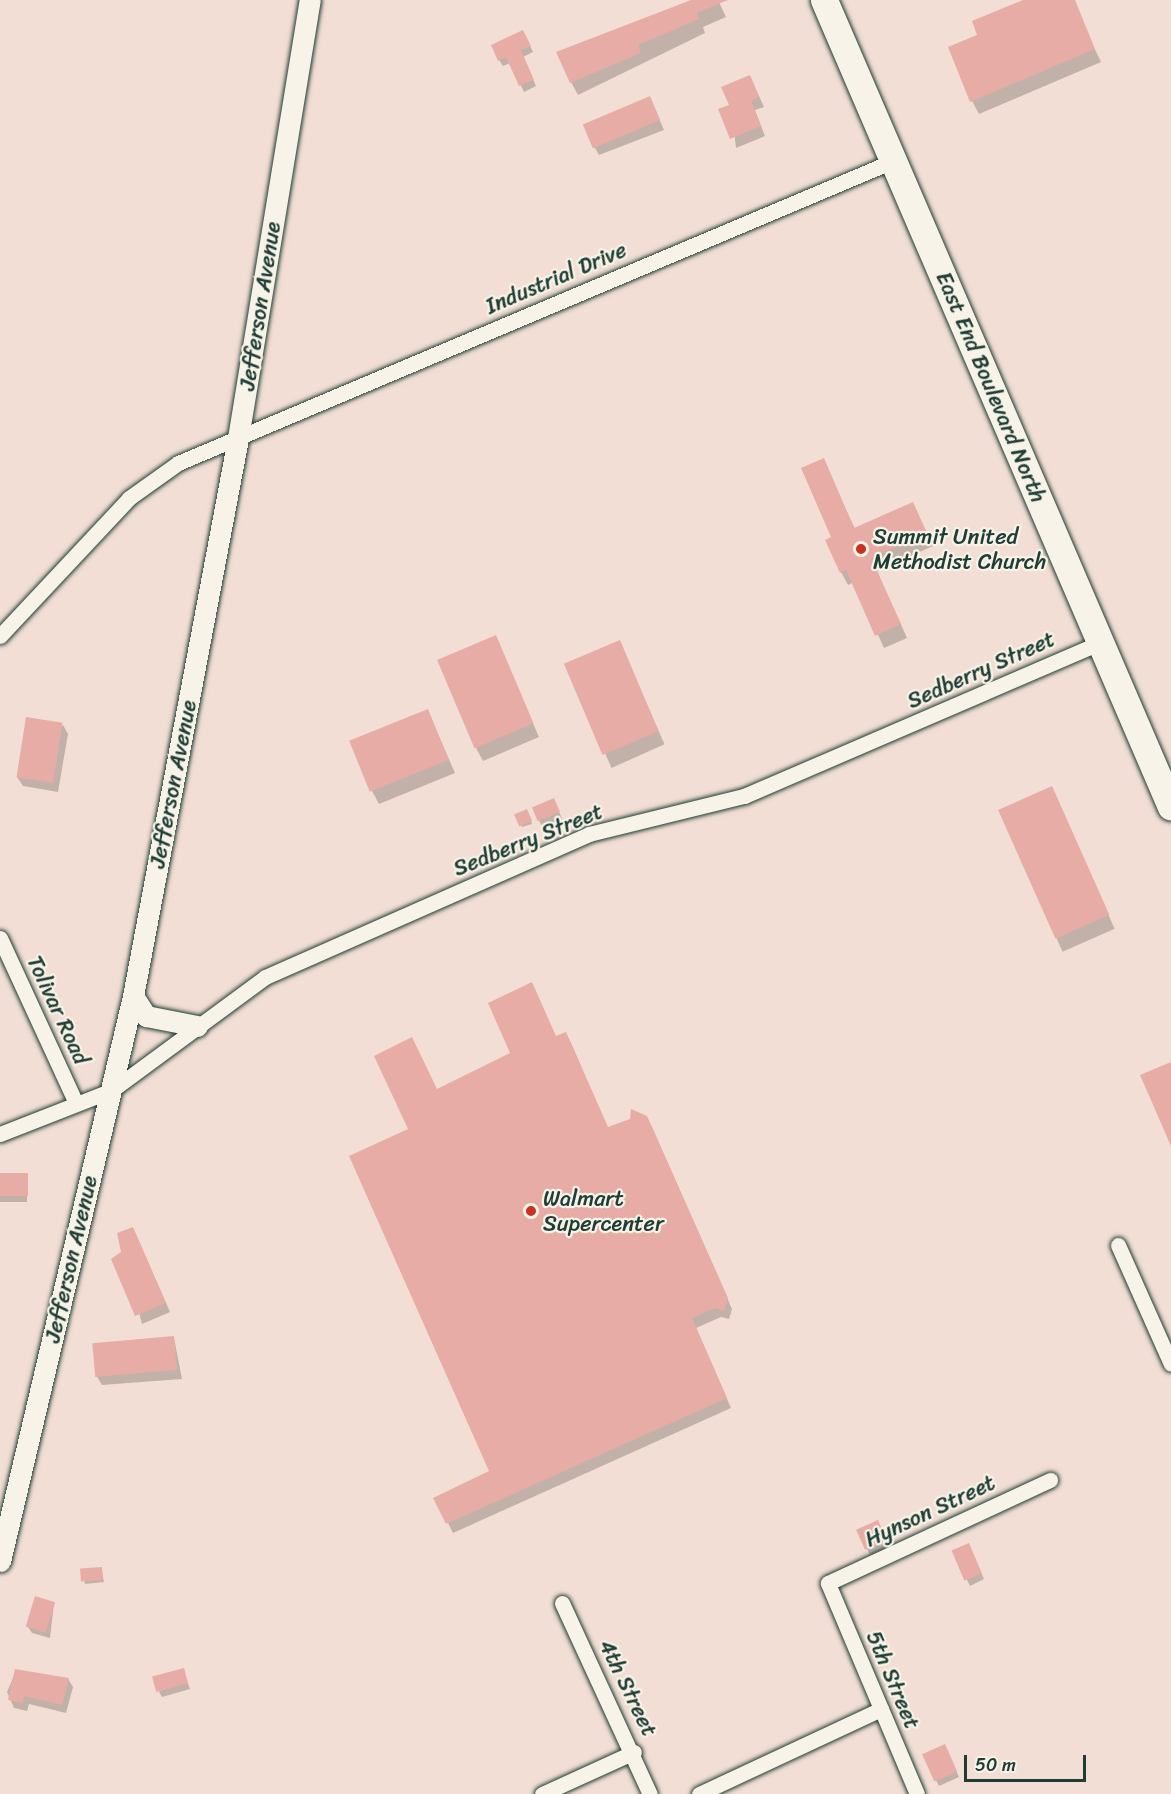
<!DOCTYPE html>
<html>
<head>
<meta charset="utf-8">
<style>
	body { margin:0 }
	#map { position:relative; width:1171px; height:1794px; overflow:hidden; background:#f2ded4; font-family:Sriracha,sans-serif }
	div>[style] { position:absolute }
	[style*='--x'] { left:calc(var(--x)*1px); top:calc(var(--y)*1px); width:calc(var(--w)*1px); rotate:calc(var(--a)*1deg) }
	.shadow>* { inset:0; background:#0003; transform-origin:0 0 }
	.building>* { inset:0; background:#e7aca6; transform-origin:0 0 }
	.roads { filter:drop-shadow(0 0 2px #1f3d34) drop-shadow(0 0 2px #1f3d34) }
	.street>* { height:15px; margin:-7.5px; padding:0 7.5px; transform-origin:7.5px; border-radius:7.5px; background:#f7f3e8 }
	.secondary>* { height:21px; margin:-10.5px; padding:0 10.5px; transform-origin:10.5px; border-radius:10.5px; background:#f7f3e8 }
	.highway>* { height:27px; margin:-13.5px; padding:0 13.5px; transform-origin:13.5px; border-radius:13.5px; background:#f7f3e8 }
	.dots>* { width:16px; height:16px; translate:-50% -50%; box-sizing:border-box; border:3px solid #f7f3e8; border-radius:50% }
	span { translate:-50% -50%; white-space:nowrap; text-align:center; line-height:1.15; -webkit-text-stroke:4.5px #f7f3e8; paint-order:stroke }
	.street-label { font-size:22px; color:#1f3d34 }
	.poi-label { font-size:22px; color:#1f3d34 }
	.left { translate:0 -50%; text-align:left }
	.scale { position:absolute; left:964px; top:1755px; width:122px; height:27px; box-sizing:border-box; border:3px solid #1f3d34; border-top:0; padding-left:8px; font-size:18px; line-height:21px; white-space:nowrap; color:#1f3d34; -webkit-text-stroke:4px #f7f3e8; paint-order:stroke }
</style>
</head>
<body>
<div id="map">
	<div class="shadow">
		<i style="clip-path:polygon(694px 0,718px 0,726px 17px,703px 27px,705px 33px,578px 95px,571px 82px)"></i>
		<i style="clip-path:polygon(1026px 0,1071px 0,1101px 62px,979px 114px,972px 101px)"></i>
		<i style="clip-path:polygon(526px 37px,533px 52px,523px 57px,536px 86px,524px 92px,510px 63px,503px 66px,499px 60px)"></i>
		<i style="clip-path:polygon(750px 76px,764px 107px,755px 110px,765px 136px,736px 148px,731px 106px)"></i>
		<i style="clip-path:polygon(654px 107px,664px 130px,599px 155px,594px 146px)"></i>
		<i style="clip-path:polygon(823px 460px,855px 529px,912px 504px,933px 546px,877px 571px,907px 638px,884px 648px,854px 582px,848px 585px,841px 572px)"></i>
		<i style="clip-path:polygon(495px 637px,539px 737px,483px 761px,476px 748px)"></i>
		<i style="left:619px;top:642px;width:112px;height:58px;rotate:66deg"></i>
		<i style="clip-path:polygon(428px 711px,455px 773px,379px 804px,372px 791px)"></i>
		<i style="clip-path:polygon(63px 725px,68px 734px,58px 792px,23px 786px,17px 777px)"></i>
		<i style="left:1052px;top:788px;width:154px;height:57px;rotate:66deg"></i>
		<i style="clip-path:polygon(557px 806px,562px 819px,543px 827px,539px 821px)"></i>
		<i style="clip-path:polygon(528px 813px,532px 824px,522px 827px,516px 815px)"></i>
		<i style="clip-path:polygon(532px 984px,556px 1038px,566px 1034px,571px 1043px,608px 1129px,646px 1117px,652px 1127px,732px 1309px,729px 1319px,721px 1317px,696px 1328px,731px 1408px,453px 1533px,448px 1523px,491px 1472px,410px 1130px,437px 1090px,512px 1054px)"></i>
		<i style="left:0;top:1175px;width:27px;height:27px"></i>
		<i style="clip-path:polygon(133px 1228px,170px 1312px,142px 1324px,123px 1252px)"></i>
		<i style="clip-path:polygon(174px 1338px,182px 1379px,102px 1385px,96px 1375px)"></i>
		<i style="clip-path:polygon(880px 1528px,889px 1547px,870px 1555px,858px 1531px)"></i>
		<i style="clip-path:polygon(971px 1551px,984px 1579px,970px 1586px,967px 1580px)"></i>
		<i style="clip-path:polygon(82px 1571px,102px 1571px,104px 1582px,85px 1584px)"></i>
		<i style="clip-path:polygon(54px 1603px,50px 1638px,32px 1633px,28px 1627px)"></i>
		<i style="clip-path:polygon(183px 1670px,190px 1689px,162px 1697px,159px 1692px)"></i>
		<i style="clip-path:polygon(16px 1671px,68px 1679px,73px 1687px,66px 1713px,29px 1704px,27px 1711px,14px 1708px,7px 1692px)"></i>
		<i style="clip-path:polygon(948px 1752px,959px 1777px,939px 1786px,936px 1780px)"></i>
	</div>
	<div class="building">
		<i style="clip-path:polygon(691px 0,728px 0,697px 13px,699px 19px,638px 45px,641px 53px,570px 83px,556px 52px)"></i>
		<i style="clip-path:polygon(1023px 0,1075px 0,1095px 49px,970px 102px,948px 47px,977px 35px,972px 21px)"></i>
		<i style="clip-path:polygon(523px 30px,531px 46px,521px 50px,534px 80px,519px 86px,506px 57px,498px 61px,491px 45px)"></i>
		<i style="clip-path:polygon(750px 75px,759px 97px,751px 101px,761px 126px,730px 139px,718px 109px,729px 105px,721px 87px)"></i>
		<i style="left:650px;top:96px;width:26px;height:73px;rotate:67deg"></i>
		<i style="clip-path:polygon(824px 458px,854px 528px,913px 502px,927px 533px,871px 558px,901px 624px,875px 636px,846px 570px,840px 573px,825px 540px,831px 537px,801px 468px)"></i>
		<i style="left:496px;top:635px;width:96px;height:64px;rotate:67deg"></i>
		<i style="left:620px;top:640px;width:99px;height:61px;rotate:67deg"></i>
		<i style="left:428px;top:709px;width:55px;height:85px;rotate:68deg"></i>
		<i style="left:26px;top:717px;width:37px;height:61px;rotate:9deg"></i>
		<i style="left:1052px;top:786px;width:141px;height:59px;rotate:66deg"></i>
		<i style="left:554px;top:798px;width:15px;height:24px;rotate:67deg"></i>
		<i style="left:527px;top:809px;width:13px;height:14px;rotate:67deg"></i>
		<i style="clip-path:polygon(532px 982px,556px 1036px,566px 1032px,608px 1127px,630px 1119px,631px 1109px,647px 1116px,728px 1298px,724px 1311px,715px 1308px,692px 1318px,727px 1398px,446px 1524px,433px 1498px,489px 1471px,349px 1156px,408px 1129px,374px 1056px,412px 1037px,437px 1089px,510px 1053px,488px 1003px)"></i>
		<i style="clip-path:polygon(1171px 1062px,1171px 1146px,1140px 1075px)"></i>
		<i style="left:0;top:1173px;width:28px;height:23px"></i>
		<i style="clip-path:polygon(133px 1227px,166px 1303px,135px 1316px,111px 1259px,121px 1252px,117px 1233px)"></i>
		<i style="left:174px;top:1336px;width:34px;height:82px;rotate:85deg"></i>
		<i style="left:878px;top:1520px;width:22px;height:24px;rotate:66deg"></i>
		<i style="left:969px;top:1543px;width:33px;height:19px;rotate:67deg"></i>
		<i style="left:102px;top:1567px;width:13px;height:22px;rotate:86deg"></i>
		<i style="left:35px;top:1596px;width:21px;height:32px;rotate:17deg"></i>
		<i style="left:184px;top:1668px;width:16px;height:33px;rotate:75deg"></i>
		<i style="clip-path:polygon(15px 1669px,69px 1678px,62px 1705px,24px 1696px,23px 1703px,8px 1700px)"></i>
		<i style="left:945px;top:1744px;width:30px;height:25px;rotate:66deg"></i>
	</div>
	<div class="roads">
		<div class="street">
			<i style="--x:0;--y:636;--w:189;--a:-46.9"></i>
			<i style="--x:129;--y:498;--w:60;--a:-35.5"></i>
			<i style="--x:178;--y:463;--w:776;--a:-22.9"></i>
			<i style="--x:0;--y:938;--w:179;--a:65.3"></i>
			<i style="--x:0;--y:1134;--w:120;--a:-21.4"></i>
			<i style="--x:112;--y:1090;--w:190;--a:-36.4"></i>
			<i style="--x:265;--y:977;--w:354;--a:-23.8"></i>
			<i style="--x:589;--y:834;--w:160;--a:-13.8"></i>
			<i style="--x:744;--y:796;--w:389;--a:-23.3"></i>
			<i style="--x:1118;--y:1245;--w:130;--a:66"></i>
			<i style="--x:562;--y:1603;--w:210;--a:65.3"></i>
			<i style="--x:542;--y:1794;--w:101;--a:-24.5"></i>
			<i style="--x:699;--y:1794;--w:201;--a:-25"></i>
			<i style="--x:917;--y:1794;--w:229;--a:-112.9"></i>
			<i style="--x:828;--y:1583;--w:245;--a:-24.9"></i>
		</div>
		<div class="secondary">
			<i style="--x:133;--y:996;--w:24;--a:57"></i>
			<i style="--x:146;--y:1016;--w:52;--a:11.1"></i>
			<i style="--x:0;--y:1561;--w:580;--a:-76.75"></i>
			<i style="--x:133;--y:996;--w:568;--a:-79.34"></i>
			<i style="--x:238;--y:438;--w:444;--a:-80.7"></i>
		</div>
		<div class="highway">
			<i style="--x:824;--y:0;--w:878;--a:66.73"></i>
		</div>
	</div>
	<div class="dots">
		<i style="left:861px;top:549px;background:#c8321e"></i>
		<i style="left:531px;top:1211px;background:#c8321e"></i>
	</div>
	<div class="street-label">
		<span style="left:556px;top:278px;rotate:-23deg">Industrial Drive</span>
		<span style="left:260px;top:306px;rotate:-81deg">Jefferson Avenue</span>
		<span style="left:991px;top:387px;rotate:67deg">East End Boulevard North</span>
		<span style="left:981px;top:670px;rotate:-24deg">Sedberry Street</span>
		<span style="left:173px;top:784px;rotate:-79deg">Jefferson Avenue</span>
		<span style="left:528px;top:840px;rotate:-22deg">Sedberry Street</span>
		<span style="left:58px;top:1010px;rotate:65deg">Tolivar Road</span>
		<span style="left:71px;top:1259px;rotate:-77deg">Jefferson Avenue</span>
		<span style="left:930px;top:1511px;rotate:-25deg">Hynson Street</span>
		<span style="left:893px;top:1680px;rotate:67deg">5th Street</span>
		<span style="left:628px;top:1688px;rotate:64deg">4th Street</span>
	</div>
	<div class="poi-label">
		<span class="left" style="left:873px;top:549px">Summit United<br>Methodist Church</span>
		<span class="left" style="left:543px;top:1211px">Walmart<br>Supercenter</span>
	</div>
	<div class="scale">50 m</div>
</div>
</body>
</html>
